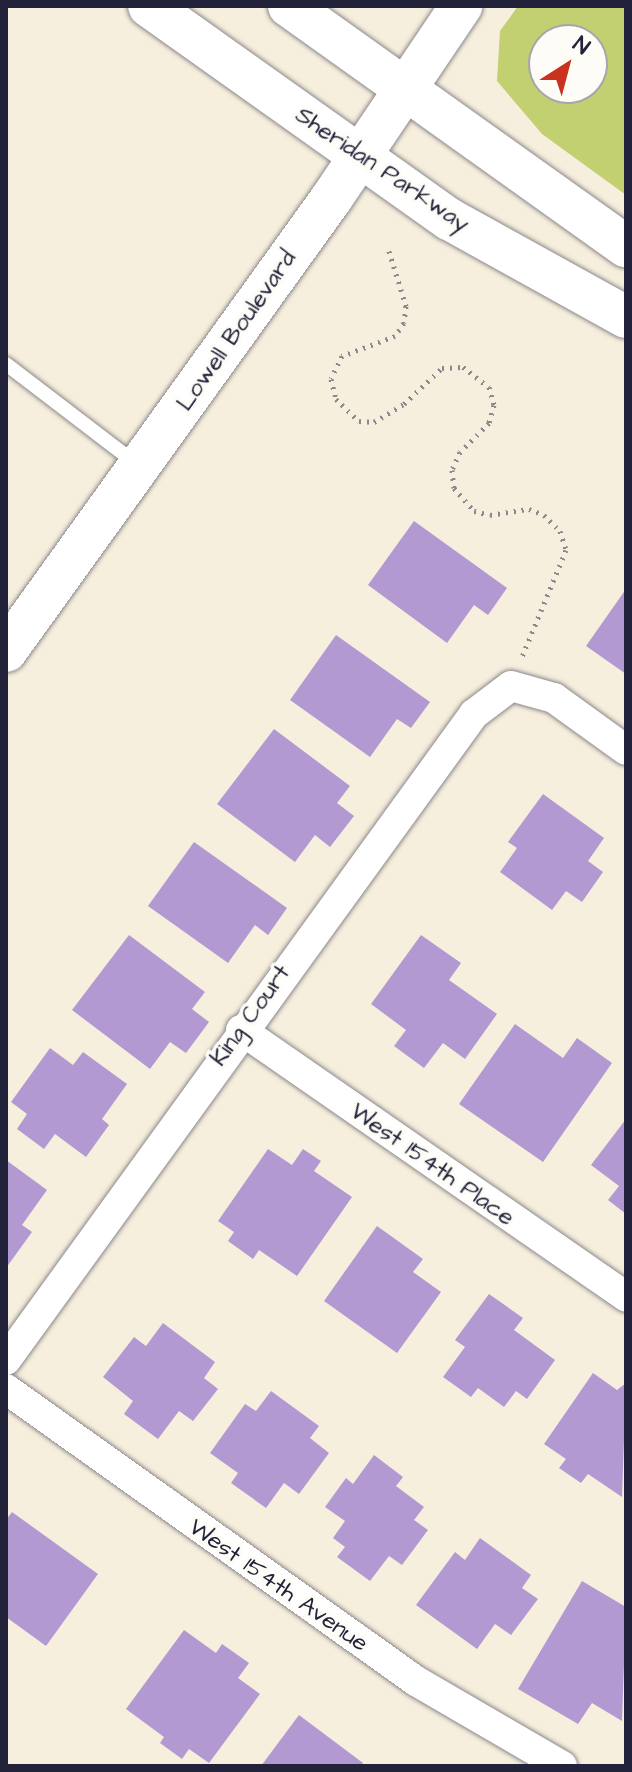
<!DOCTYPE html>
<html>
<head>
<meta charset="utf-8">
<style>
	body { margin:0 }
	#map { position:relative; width:632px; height:1772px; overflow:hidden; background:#f7efdd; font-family:"Architects Daughter",sans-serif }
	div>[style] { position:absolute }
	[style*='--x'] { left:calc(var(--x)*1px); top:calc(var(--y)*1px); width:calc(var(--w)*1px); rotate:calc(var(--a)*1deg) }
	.green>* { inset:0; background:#c2d072 }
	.building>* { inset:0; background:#b299d1 }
	.path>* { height:5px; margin-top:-2.5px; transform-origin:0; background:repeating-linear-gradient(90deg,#8c888c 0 2px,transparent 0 8px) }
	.roads { filter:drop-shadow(0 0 2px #8c888c) drop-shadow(0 0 2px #8c888c) }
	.service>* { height:14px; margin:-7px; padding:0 7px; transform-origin:7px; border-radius:7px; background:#fff }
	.minor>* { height:30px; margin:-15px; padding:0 15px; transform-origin:15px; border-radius:15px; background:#fff }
	.secondary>* { height:42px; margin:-21px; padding:0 21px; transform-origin:21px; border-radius:21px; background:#fff }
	span { translate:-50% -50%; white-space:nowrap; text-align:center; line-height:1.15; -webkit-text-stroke:7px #fdfcf7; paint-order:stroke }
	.street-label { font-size:24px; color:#22223b }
	.frame { position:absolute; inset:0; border:8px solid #22223b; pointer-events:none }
	.north { position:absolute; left:528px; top:24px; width:80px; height:80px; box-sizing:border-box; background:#fdfcf7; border:2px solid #a5a5ac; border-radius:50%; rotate:36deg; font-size:22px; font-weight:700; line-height:32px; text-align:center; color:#22223b }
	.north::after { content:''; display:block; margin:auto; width:28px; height:36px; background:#c8321e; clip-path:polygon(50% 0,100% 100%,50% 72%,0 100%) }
</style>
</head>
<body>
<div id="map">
	<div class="green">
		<i style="clip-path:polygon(evenodd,518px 6px,626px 6px,626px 195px,542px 134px,497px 81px,500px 31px,518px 6px,544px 40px,592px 40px,592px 88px,544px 88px,544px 40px)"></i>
	</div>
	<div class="building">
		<i style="clip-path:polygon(414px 521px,507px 588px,488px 615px,474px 605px,447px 643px,368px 585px)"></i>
		<i style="clip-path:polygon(626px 589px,626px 674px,586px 646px)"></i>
		<i style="clip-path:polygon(336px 635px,430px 702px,411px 728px,397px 719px,370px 757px,290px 700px)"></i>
		<i style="clip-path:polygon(274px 729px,350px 786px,337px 803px,354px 816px,330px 847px,315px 835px,295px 862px,217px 804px)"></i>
		<i style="clip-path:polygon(543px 794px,604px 838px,588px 861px,603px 872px,582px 902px,566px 891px,552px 910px,500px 872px,517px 848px,508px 842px)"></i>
		<i style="clip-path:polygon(194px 842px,287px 908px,268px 935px,255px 925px,228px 963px,148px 906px)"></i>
		<i style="clip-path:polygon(129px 935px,205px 992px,192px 1009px,209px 1022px,186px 1053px,170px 1042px,150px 1069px,72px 1010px)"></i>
		<i style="clip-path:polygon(421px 935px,461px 963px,449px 980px,497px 1014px,465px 1059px,443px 1043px,424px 1068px,394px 1046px,406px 1030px,371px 1004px)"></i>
		<i style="clip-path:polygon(515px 1024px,563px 1058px,577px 1038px,612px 1063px,543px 1162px,459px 1104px)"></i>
		<i style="clip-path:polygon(50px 1048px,73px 1065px,83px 1052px,127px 1084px,102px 1119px,109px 1125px,86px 1157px,55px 1134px,44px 1149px,17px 1129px,27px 1114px,11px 1102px)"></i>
		<i style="clip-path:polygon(626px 1119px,626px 1214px,608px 1200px,619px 1186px,591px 1165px)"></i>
		<i style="clip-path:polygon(268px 1149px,292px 1165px,303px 1149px,321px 1161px,314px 1171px,352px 1197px,297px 1276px,259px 1250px,253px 1259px,228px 1241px,234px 1232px,218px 1221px)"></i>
		<i style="clip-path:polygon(6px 1160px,47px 1190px,22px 1225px,32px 1232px,6px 1268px)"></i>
		<i style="clip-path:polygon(377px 1226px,423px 1259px,413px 1272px,441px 1292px,397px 1353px,324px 1301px)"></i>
		<i style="clip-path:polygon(489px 1294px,523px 1318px,514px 1330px,555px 1360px,527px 1399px,516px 1391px,504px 1407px,478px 1388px,471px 1397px,443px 1377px,465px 1347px,455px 1340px)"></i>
		<i style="clip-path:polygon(163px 1323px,215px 1362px,204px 1378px,218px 1389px,193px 1421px,179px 1411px,158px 1439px,124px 1414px,133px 1401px,103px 1377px,134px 1337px,146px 1346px)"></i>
		<i style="clip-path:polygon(593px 1373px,617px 1390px,626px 1383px,622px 1497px,588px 1474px,581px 1483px,559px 1468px,566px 1459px,544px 1444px)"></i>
		<i style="clip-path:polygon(271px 1391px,319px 1426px,310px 1438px,329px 1453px,299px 1494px,284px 1483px,266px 1508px,231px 1483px,238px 1473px,210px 1453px,245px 1404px,256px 1411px)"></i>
		<i style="clip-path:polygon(374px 1455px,403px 1477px,396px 1486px,424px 1507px,414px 1520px,428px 1530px,402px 1565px,389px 1556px,370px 1581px,337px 1557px,345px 1547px,333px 1538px,345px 1521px,325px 1507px,346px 1478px,353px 1484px)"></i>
		<i style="clip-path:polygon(12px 1512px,98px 1574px,46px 1646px,6px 1617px,6px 1520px)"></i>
		<i style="clip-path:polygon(480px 1538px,531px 1575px,522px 1588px,538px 1599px,511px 1635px,495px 1624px,477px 1649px,416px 1605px,455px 1552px,465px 1560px)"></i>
		<i style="clip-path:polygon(582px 1581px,626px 1607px,622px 1721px,592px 1703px,578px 1724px,518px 1689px)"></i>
		<i style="clip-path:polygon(184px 1630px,216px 1653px,222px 1644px,249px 1663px,238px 1678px,260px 1694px,209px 1763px,189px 1749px,182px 1759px,160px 1743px,164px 1737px,126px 1709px)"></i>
		<i style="clip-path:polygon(299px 1715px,363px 1763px,361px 1766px,261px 1766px)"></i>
	</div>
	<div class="path">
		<i style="--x:389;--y:251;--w:58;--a:72.8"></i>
		<i style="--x:406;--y:306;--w:17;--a:97"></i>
		<i style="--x:404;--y:323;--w:16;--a:125"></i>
		<i style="--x:395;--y:336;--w:57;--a:159.3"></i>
		<i style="--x:342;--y:356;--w:25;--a:116"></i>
		<i style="--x:331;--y:379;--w:21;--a:76"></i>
		<i style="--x:336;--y:399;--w:32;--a:44"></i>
		<i style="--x:359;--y:421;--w:15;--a:4"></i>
		<i style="--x:374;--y:422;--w:35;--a:-31"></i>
		<i style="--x:404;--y:404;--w:52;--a:-43.5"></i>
		<i style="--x:442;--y:368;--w:21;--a:-3"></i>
		<i style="--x:463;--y:367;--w:33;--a:38"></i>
		<i style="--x:489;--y:387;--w:19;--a:74"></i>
		<i style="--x:494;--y:405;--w:19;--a:106"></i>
		<i style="--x:489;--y:423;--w:41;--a:135"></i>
		<i style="--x:460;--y:452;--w:20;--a:114"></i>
		<i style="--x:452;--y:470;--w:18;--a:84"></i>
		<i style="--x:454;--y:488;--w:30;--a:49"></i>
		<i style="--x:474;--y:511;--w:16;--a:14"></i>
		<i style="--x:490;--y:515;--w:39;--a:-9"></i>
		<i style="--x:529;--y:509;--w:16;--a:22"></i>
		<i style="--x:544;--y:515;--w:23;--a:45"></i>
		<i style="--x:560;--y:531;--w:20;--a:72"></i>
		<i style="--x:566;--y:550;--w:118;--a:112.4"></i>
	</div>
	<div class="roads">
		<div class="service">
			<i style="--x:6;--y:364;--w:165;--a:37.4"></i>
		</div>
		<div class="minor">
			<i style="--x:241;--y:1030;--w:469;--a:34.7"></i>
			<i style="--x:6;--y:1360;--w:798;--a:-54.08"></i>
			<i style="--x:474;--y:714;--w:46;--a:-37.1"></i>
			<i style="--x:511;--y:686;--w:45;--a:15.6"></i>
			<i style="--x:554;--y:698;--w:89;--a:35.8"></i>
			<i style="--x:6;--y:1389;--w:503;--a:35.46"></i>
			<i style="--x:416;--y:1681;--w:169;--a:30.2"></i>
		</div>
		<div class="secondary">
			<i style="--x:149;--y:6;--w:368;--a:35.4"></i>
			<i style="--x:449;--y:219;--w:202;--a:29"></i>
			<i style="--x:289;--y:6;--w:414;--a:35.5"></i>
			<i style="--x:6;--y:651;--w:557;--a:-54.28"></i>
			<i style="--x:331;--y:199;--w:233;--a:-56"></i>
		</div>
	</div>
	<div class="street-label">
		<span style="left:382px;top:170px;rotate:34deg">Sheridan Parkway</span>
		<span style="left:237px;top:331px;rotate:-55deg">Lowell Boulevard</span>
		<span style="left:251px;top:1016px;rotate:-54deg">King Court</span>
		<span style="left:432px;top:1165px;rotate:35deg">West 154th Place</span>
		<span style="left:278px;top:1586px;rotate:35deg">West 154th Avenue</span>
	</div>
	<div class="frame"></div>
	<div class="north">N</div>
</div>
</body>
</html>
